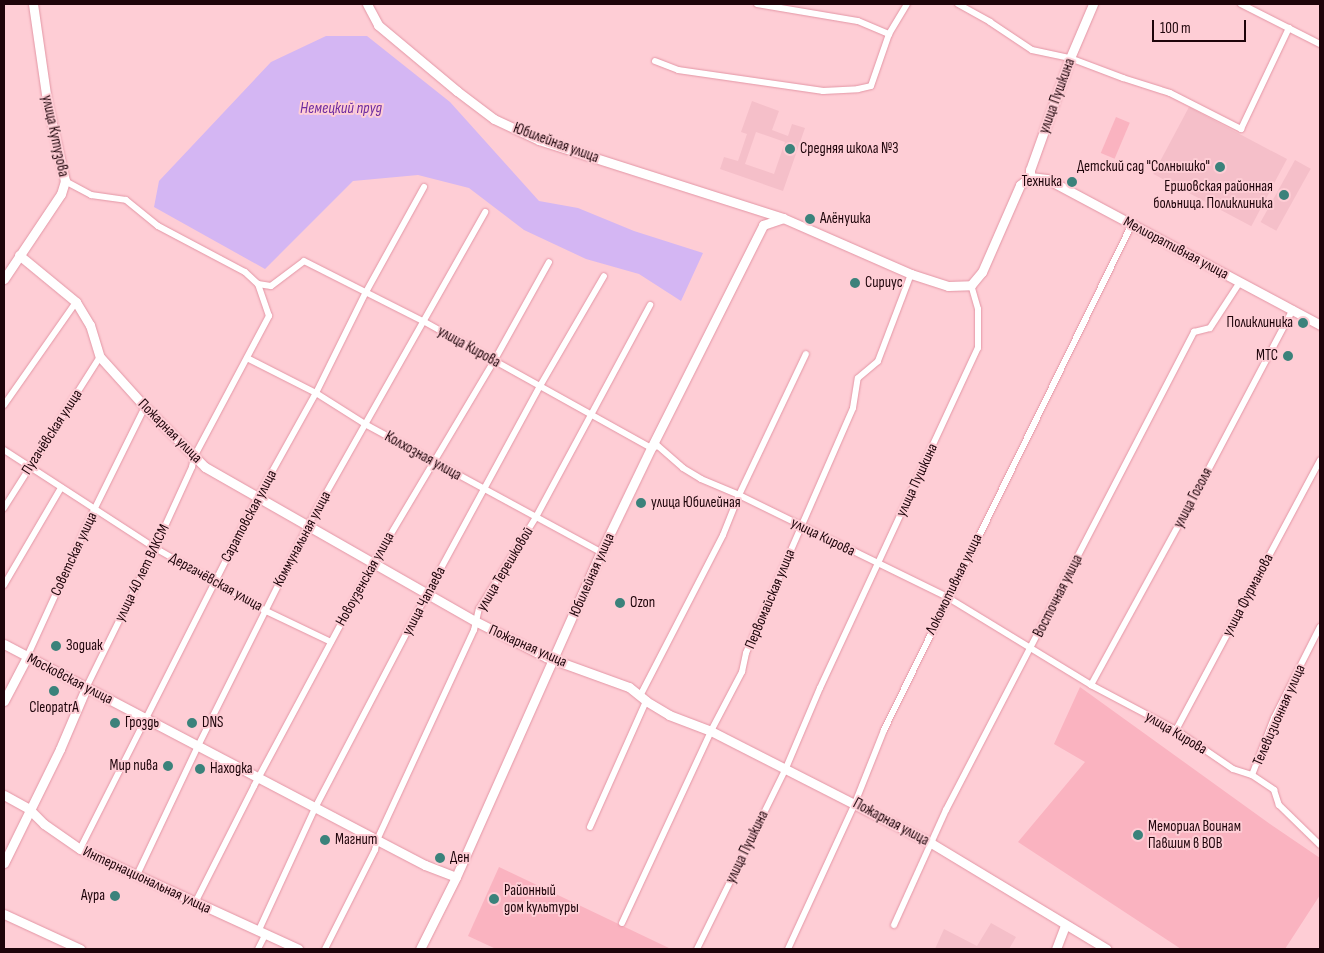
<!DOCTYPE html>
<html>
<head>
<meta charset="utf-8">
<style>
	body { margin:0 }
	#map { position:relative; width:1324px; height:953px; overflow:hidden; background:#fecdd5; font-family:"Sofia Sans Condensed",sans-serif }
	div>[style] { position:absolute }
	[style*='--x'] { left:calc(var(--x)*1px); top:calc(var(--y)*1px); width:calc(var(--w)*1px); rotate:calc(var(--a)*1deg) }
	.built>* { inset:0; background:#f5bfc9; transform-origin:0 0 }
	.green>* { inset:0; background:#fab3c0; transform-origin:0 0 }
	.water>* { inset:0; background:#d4b6f3 }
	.roads { filter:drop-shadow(0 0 1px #e396a5) drop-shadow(0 0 1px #e396a5) }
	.street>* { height:6px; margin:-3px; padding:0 3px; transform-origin:3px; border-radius:3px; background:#fff }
	.secondary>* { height:9px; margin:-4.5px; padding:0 4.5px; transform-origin:4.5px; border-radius:4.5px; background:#fff }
	.dots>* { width:14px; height:14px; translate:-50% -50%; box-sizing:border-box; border:2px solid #fecdd5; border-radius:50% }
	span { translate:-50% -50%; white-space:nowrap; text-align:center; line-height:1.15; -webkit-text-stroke:4px #fecdd5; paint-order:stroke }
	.street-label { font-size:15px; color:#1e040a }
	.poi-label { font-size:15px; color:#1e040a }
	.left { translate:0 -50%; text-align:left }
	.right { translate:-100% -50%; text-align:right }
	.water-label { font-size:16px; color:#6e2ca0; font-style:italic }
	.frame { position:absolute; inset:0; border:5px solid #1e040a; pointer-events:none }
	.scale { position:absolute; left:1152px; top:20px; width:94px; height:22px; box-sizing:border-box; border:2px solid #1e040a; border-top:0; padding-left:6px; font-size:15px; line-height:18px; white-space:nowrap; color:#1e040a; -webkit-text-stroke:4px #fecdd5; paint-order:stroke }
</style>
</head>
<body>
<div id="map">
	<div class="built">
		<i style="clip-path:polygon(evenodd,752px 101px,779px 111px,772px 130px,788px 136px,792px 124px,805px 128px,783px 191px,720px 169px,724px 157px,738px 161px,747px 134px,741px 132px,752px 101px,756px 132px,785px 142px,774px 174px,745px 164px,756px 132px)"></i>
		<i style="left:1189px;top:107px;width:111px;height:76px;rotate:28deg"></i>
		<i style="left:1295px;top:160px;width:18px;height:71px;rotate:29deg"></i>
		<i style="clip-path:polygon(991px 923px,1016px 937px,1009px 949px,935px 949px,944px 929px,977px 946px)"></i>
	</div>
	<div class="green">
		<i style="left:1116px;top:117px;width:15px;height:39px;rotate:23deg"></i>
		<i style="clip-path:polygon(1080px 687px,1270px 824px,1320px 858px,1320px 895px,1285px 949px,1181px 949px,1018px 842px,1085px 762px,1054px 744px)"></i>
		<i style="clip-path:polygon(499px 867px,671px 949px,496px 949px,468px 936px)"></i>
	</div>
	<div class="water">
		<i style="clip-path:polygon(326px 36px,367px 36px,450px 102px,539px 201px,578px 208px,634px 231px,703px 253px,681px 301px,639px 274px,586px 259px,524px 230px,469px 188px,418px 175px,353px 181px,265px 269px,154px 207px,159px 181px,271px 62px)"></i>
	</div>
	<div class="roads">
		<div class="street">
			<i style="--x:757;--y:4;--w:102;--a:9.6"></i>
			<i style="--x:858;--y:21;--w:34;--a:23"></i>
			<i style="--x:958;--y:4;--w:37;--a:29"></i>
			<i style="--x:990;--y:22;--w:50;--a:33.7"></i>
			<i style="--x:1032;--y:50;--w:39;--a:12"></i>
			<i style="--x:1070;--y:58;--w:57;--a:20.7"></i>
			<i style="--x:1123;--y:78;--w:49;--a:17.7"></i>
			<i style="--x:1170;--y:93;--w:80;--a:26.9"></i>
			<i style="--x:1241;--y:129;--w:112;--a:-64.6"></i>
			<i style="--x:1241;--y:4;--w:89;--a:26.9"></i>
			<i style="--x:655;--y:61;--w:25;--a:21"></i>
			<i style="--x:678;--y:70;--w:147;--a:8.2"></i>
			<i style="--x:823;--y:91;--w:35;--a:-3"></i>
			<i style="--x:858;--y:89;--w:13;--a:-13"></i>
			<i style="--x:871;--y:86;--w:55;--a:-70.9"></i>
			<i style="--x:889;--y:34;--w:35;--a:-59"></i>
			<i style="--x:65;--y:181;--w:30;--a:28"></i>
			<i style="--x:91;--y:195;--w:35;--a:8"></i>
			<i style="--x:126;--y:200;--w:41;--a:39.1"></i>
			<i style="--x:158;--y:226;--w:98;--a:27.9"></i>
			<i style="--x:245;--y:272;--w:18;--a:43"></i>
			<i style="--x:258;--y:284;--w:13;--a:9"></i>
			<i style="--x:271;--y:286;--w:41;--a:-37.1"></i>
			<i style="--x:304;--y:261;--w:133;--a:26.8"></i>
			<i style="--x:423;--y:321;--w:261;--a:29.1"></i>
			<i style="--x:651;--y:448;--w:7;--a:-16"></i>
			<i style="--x:658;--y:446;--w:33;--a:41"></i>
			<i style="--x:683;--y:468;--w:21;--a:31"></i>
			<i style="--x:701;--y:479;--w:41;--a:22.8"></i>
			<i style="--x:739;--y:495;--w:232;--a:26.1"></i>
			<i style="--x:947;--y:597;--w:169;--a:31.4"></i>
			<i style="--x:1091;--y:685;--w:96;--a:27.9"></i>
			<i style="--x:1176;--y:730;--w:69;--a:34.4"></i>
			<i style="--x:1233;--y:769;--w:20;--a:18"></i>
			<i style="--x:1252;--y:775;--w:27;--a:34"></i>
			<i style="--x:1274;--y:790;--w:16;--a:72"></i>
			<i style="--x:1279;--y:805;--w:57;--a:44.3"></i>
			<i style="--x:247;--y:358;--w:77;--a:26.9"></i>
			<i style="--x:316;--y:393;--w:58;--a:32.3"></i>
			<i style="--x:365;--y:424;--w:268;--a:28.5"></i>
			<i style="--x:4;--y:405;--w:126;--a:-55"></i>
			<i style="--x:4;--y:450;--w:180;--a:33"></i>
			<i style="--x:155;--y:548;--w:125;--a:29.6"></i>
			<i style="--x:264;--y:610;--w:74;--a:25.5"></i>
			<i style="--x:4;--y:508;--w:179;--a:-57.6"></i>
			<i style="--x:4;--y:585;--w:113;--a:-59.6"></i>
			<i style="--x:27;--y:657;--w:162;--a:-65.5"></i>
			<i style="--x:94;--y:510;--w:115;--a:-63.7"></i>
			<i style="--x:1091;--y:685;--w:217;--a:-61.3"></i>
			<i style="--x:1195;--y:495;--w:210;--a:-62.2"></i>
			<i style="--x:86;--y:688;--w:156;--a:-63.8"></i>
			<i style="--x:155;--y:548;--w:89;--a:-65.4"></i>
			<i style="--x:192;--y:467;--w:10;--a:-79"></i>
			<i style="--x:194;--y:457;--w:160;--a:-62"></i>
			<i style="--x:269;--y:316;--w:34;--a:-109"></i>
			<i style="--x:640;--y:696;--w:181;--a:-62.7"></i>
			<i style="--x:723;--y:535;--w:43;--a:-68.2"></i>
			<i style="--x:739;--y:495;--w:156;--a:-64.6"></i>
			<i style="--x:1176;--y:730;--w:306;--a:-61.9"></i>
			<i style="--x:1252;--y:775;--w:61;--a:-68.9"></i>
			<i style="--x:1274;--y:718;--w:102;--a:-63.2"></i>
			<i style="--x:590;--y:827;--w:138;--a:-66"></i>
			<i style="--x:80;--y:849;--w:394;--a:-63.2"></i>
			<i style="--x:258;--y:497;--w:119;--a:-60.9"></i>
			<i style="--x:316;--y:393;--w:113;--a:-63.7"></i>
			<i style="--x:366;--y:292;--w:120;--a:-61.1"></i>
			<i style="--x:137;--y:875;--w:143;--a:-64.7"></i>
			<i style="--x:198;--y:746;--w:245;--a:-63.5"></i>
			<i style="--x:307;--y:527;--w:362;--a:-60.5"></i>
			<i style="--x:195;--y:903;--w:131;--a:-63.2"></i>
			<i style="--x:254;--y:786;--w:252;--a:-61.8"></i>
			<i style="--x:373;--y:564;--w:236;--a:-59.2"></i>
			<i style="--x:494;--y:361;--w:113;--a:-60.9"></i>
			<i style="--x:622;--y:923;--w:212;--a:-65.1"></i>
			<i style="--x:711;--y:731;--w:67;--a:-62.3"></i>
			<i style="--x:742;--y:672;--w:19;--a:-78"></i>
			<i style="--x:746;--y:653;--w:267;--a:-66.4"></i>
			<i style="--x:853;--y:408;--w:30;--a:-81"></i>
			<i style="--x:858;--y:378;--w:26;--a:-40"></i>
			<i style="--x:878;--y:361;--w:93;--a:-69.2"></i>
			<i style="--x:894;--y:925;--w:126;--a:-65.7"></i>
			<i style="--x:946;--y:810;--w:539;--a:-62.58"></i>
			<i style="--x:1194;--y:332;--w:16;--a:-14"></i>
			<i style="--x:1210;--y:328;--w:55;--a:-56.9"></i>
			<i style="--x:258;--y:932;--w:136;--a:-65.3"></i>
			<i style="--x:315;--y:808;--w:242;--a:-62.4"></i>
			<i style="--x:427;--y:594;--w:237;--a:-61.5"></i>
			<i style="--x:540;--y:386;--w:127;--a:-59.8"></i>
			<i style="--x:258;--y:949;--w:16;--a:-63"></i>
			<i style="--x:325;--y:949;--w:111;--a:-63.2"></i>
			<i style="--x:375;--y:850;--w:10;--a:-79"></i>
			<i style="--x:377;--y:840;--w:231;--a:-65.2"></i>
			<i style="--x:474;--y:630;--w:22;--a:-77"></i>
			<i style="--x:479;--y:609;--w:108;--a:-58.2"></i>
			<i style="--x:536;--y:517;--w:241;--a:-61.7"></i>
			<i style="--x:697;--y:949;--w:202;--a:-63.8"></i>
			<i style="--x:786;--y:768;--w:87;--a:-67"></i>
			<i style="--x:820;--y:688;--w:375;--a:-65.1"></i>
			<i style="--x:978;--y:348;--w:39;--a:-90"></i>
			<i style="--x:978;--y:309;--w:25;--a:-106"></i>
			<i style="--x:788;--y:949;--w:161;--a:-65.3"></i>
			<i style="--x:855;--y:803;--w:79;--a:-68.3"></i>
			<i style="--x:884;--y:730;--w:564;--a:-63.89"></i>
		</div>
		<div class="secondary">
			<i style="--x:367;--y:4;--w:24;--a:62"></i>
			<i style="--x:378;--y:25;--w:103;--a:39.9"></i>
			<i style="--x:457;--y:91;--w:46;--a:37.1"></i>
			<i style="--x:494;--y:119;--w:50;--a:25"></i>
			<i style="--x:539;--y:140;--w:256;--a:17.7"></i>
			<i style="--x:783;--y:218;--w:140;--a:23.6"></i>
			<i style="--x:911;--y:274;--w:39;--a:18"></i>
			<i style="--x:948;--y:286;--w:23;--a:-2"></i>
			<i style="--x:971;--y:285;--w:17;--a:-50"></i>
			<i style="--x:982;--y:272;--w:95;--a:-66.4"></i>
			<i style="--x:1020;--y:185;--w:13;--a:-39"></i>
			<i style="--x:1030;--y:177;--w:17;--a:7"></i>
			<i style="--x:1047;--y:179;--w:310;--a:28.1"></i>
			<i style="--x:1030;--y:177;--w:7;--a:-90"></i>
			<i style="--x:1030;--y:170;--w:119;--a:-70.3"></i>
			<i style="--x:1070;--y:58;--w:59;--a:-66.9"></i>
			<i style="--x:19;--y:255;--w:74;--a:39.5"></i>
			<i style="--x:76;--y:302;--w:27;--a:59"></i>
			<i style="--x:90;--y:325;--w:34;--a:73"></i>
			<i style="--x:100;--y:357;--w:67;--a:48"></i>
			<i style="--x:145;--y:407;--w:85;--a:45"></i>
			<i style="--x:205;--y:467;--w:311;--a:29.7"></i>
			<i style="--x:475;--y:621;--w:80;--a:26.9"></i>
			<i style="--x:546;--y:657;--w:88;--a:19.9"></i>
			<i style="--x:629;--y:687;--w:22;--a:39"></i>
			<i style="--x:646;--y:701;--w:27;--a:31"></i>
			<i style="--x:669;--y:715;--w:45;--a:20.9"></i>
			<i style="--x:711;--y:731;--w:247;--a:27"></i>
			<i style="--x:931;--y:843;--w:205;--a:31.1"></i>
			<i style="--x:4;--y:279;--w:102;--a:-56.2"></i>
			<i style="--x:61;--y:194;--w:14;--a:-73"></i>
			<i style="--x:65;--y:181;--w:82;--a:-102.7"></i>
			<i style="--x:47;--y:101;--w:98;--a:-98.2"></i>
			<i style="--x:4;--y:644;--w:421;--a:27.7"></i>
			<i style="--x:377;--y:840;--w:54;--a:27.5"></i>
			<i style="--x:425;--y:865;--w:33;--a:21"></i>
			<i style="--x:4;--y:701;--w:50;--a:-62.4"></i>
			<i style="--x:4;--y:795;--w:29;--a:29"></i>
			<i style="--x:29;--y:809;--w:21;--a:45"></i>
			<i style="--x:44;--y:824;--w:44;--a:34.8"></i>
			<i style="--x:80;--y:849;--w:240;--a:24.6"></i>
			<i style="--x:4;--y:863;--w:127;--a:-63.8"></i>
			<i style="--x:60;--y:749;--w:66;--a:-66.9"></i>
			<i style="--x:4;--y:914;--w:84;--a:24.7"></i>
			<i style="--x:420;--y:949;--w:80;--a:-63.4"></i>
			<i style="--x:456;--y:877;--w:356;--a:-66"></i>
			<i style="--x:601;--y:552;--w:115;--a:-64.3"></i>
			<i style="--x:651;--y:448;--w:250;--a:-63.3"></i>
			<i style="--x:763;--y:225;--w:21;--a:-19"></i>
			<i style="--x:1056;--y:949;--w:26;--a:-69"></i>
		</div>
	</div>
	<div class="dots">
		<i style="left:790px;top:149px;background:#3b827b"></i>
		<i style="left:1220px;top:167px;background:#3b827b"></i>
		<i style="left:1072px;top:182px;background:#3b827b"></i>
		<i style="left:1284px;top:195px;background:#3b827b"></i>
		<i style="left:810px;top:219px;background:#3b827b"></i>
		<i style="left:855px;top:283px;background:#3b827b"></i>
		<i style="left:1303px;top:323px;background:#3b827b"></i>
		<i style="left:1288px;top:356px;background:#3b827b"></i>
		<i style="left:641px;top:503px;background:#3b827b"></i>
		<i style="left:620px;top:603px;background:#3b827b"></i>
		<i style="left:56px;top:646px;background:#3b827b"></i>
		<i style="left:54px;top:691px;background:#3b827b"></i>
		<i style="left:115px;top:723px;background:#3b827b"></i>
		<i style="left:192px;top:723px;background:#3b827b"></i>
		<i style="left:168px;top:766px;background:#3b827b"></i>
		<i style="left:200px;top:769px;background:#3b827b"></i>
		<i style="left:1138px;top:835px;background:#3b827b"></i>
		<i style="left:325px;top:840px;background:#3b827b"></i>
		<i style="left:440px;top:858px;background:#3b827b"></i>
		<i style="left:115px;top:896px;background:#3b827b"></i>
		<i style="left:494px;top:899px;background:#3b827b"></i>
	</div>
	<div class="street-label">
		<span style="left:1057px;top:96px;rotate:-70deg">улица Пушкина</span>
		<span style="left:55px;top:136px;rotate:78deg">улица Кутузова</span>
		<span style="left:556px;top:143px;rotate:20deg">Юбилейная улица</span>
		<span style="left:1176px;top:248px;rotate:28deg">Мелиоративная улица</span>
		<span style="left:469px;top:347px;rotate:29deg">улица Кирова</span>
		<span style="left:170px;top:431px;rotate:45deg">Пожарная улица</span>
		<span style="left:52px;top:432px;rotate:-57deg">Пугачёвская улица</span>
		<span style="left:423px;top:456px;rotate:29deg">Колхозная улица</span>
		<span style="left:917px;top:480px;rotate:-65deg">улица Пушкина</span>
		<span style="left:1193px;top:498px;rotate:-62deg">улица Гоголя</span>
		<span style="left:249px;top:516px;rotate:-62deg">Саратовская улица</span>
		<span style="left:823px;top:537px;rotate:26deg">улица Кирова</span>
		<span style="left:302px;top:539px;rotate:-62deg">Коммунальная улица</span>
		<span style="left:74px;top:554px;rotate:-65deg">Советская улица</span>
		<span style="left:505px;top:569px;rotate:-59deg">улица Терешковой</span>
		<span style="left:142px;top:573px;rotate:-64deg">улица 40 лет ВЛКСМ</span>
		<span style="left:592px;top:575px;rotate:-66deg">Юбилейная улица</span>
		<span style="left:365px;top:579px;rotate:-61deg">Новоузенская улица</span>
		<span style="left:216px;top:582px;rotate:29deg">Дергачёвская улица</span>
		<span style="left:954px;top:584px;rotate:-64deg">Локомотивная улица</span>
		<span style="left:1248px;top:595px;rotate:-62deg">улица Фурманова</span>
		<span style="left:1058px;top:596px;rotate:-63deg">Восточная улица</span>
		<span style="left:770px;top:599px;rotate:-67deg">Первомайская улица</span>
		<span style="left:424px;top:601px;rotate:-62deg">улица Чапаева</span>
		<span style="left:528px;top:646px;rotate:24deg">Пожарная улица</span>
		<span style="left:70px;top:679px;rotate:27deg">Московская улица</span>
		<span style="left:1279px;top:715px;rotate:-66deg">Телевизионная улица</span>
		<span style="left:1176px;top:733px;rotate:31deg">улица Кирова</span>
		<span style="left:891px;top:822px;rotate:28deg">Пожарная улица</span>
		<span style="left:747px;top:847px;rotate:-64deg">улица Пушкина</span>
		<span style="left:147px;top:880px;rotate:25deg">Интернациональная улица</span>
	</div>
	<div class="poi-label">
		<span class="left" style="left:800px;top:149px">Средняя школа №3</span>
		<span class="right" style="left:1210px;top:167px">Детский сад "Солнышко"</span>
		<span class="right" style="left:1062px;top:182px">Техника</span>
		<span class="right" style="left:1273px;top:195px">Ершовская районная<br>больница. Поликлиника</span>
		<span class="left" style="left:820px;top:219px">Алёнушка</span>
		<span class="left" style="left:865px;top:283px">Сириус</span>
		<span class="right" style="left:1293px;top:323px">Поликлиника</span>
		<span class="right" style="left:1278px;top:356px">МТС</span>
		<span class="left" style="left:651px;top:503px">улица Юбилейная</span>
		<span class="left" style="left:630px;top:603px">Ozon</span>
		<span class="left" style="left:66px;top:646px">Зодиак</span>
		<span style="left:54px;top:708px">CleopatrA</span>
		<span class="left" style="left:125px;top:723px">Гроздь</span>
		<span class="left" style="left:202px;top:723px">DNS</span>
		<span class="right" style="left:158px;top:766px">Мир пива</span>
		<span class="left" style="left:210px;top:769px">Находка</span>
		<span class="left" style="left:1148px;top:835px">Мемориал Воинам<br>Павшим в ВОВ</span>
		<span class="left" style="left:335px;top:840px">Магнит</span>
		<span class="left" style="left:450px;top:858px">Ден</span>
		<span class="left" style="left:504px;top:899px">Районный<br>дом культуры</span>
		<span class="right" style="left:105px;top:896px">Аура</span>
	</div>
	<div class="water-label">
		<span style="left:341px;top:109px">Немецкий пруд</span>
	</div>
	<div class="frame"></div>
	<div class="scale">100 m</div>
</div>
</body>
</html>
